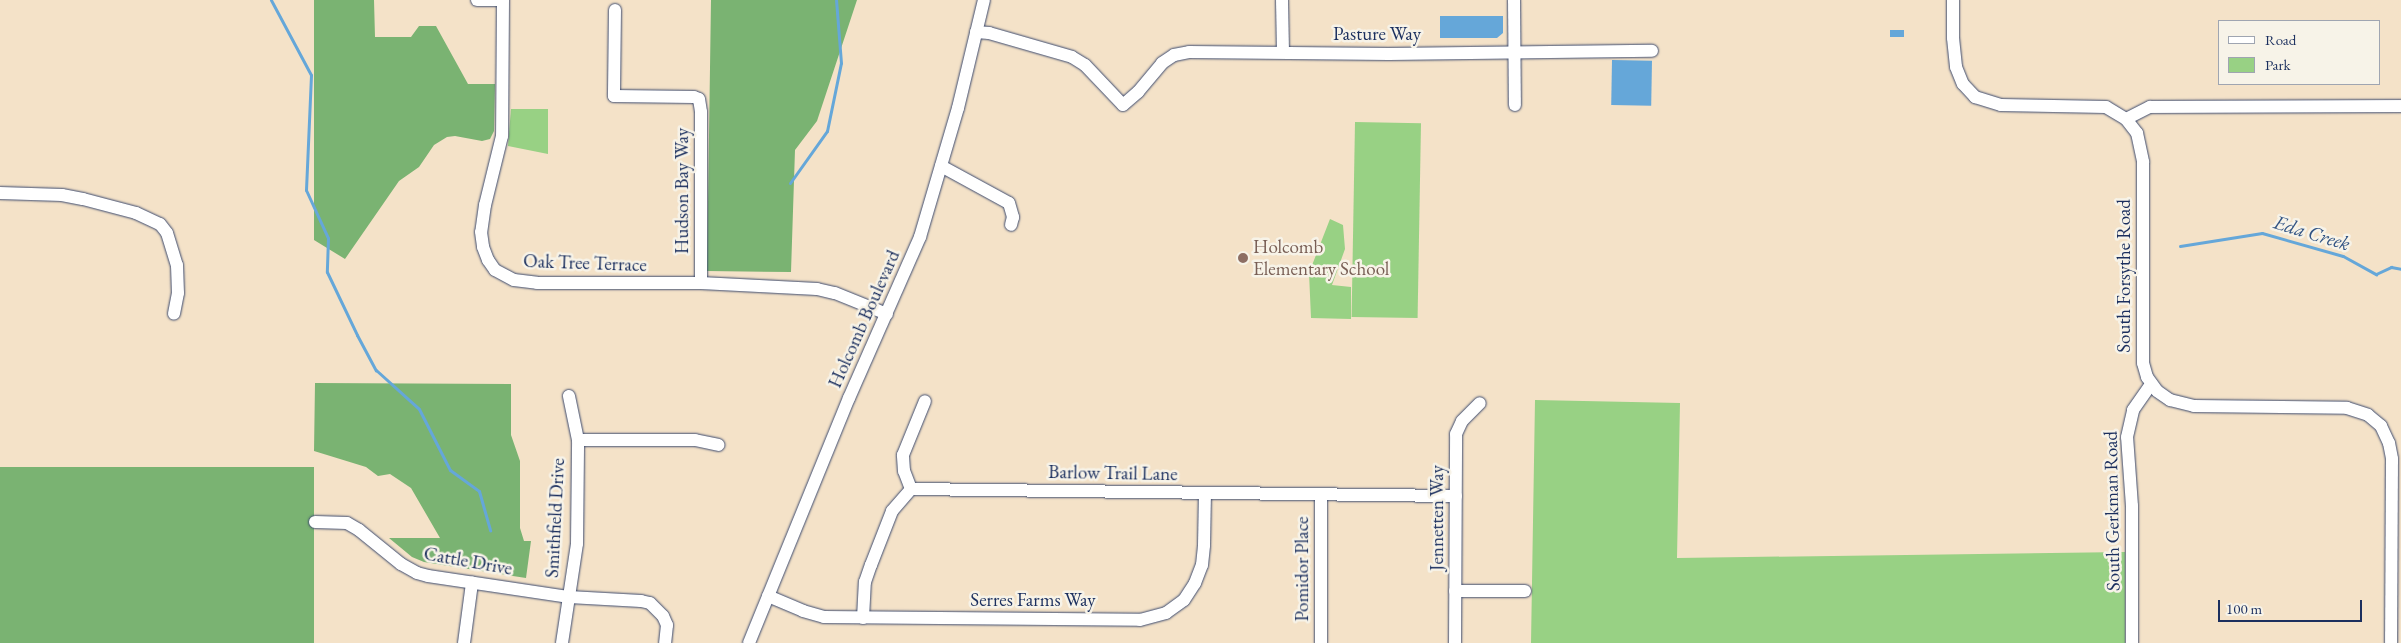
<!DOCTYPE html>
<html>
<head>
<meta charset="utf-8">
<style>
	body { margin:0 }
	#map { position:relative; width:2401px; height:643px; overflow:hidden; background:#f4e2c8; font-family:"EB Garamond",serif }
	div>[style] { position:absolute }
	[style*='--x'] { left:calc(var(--x)*1px); top:calc(var(--y)*1px); width:calc(var(--w)*1px); rotate:calc(var(--a)*1deg) }
	.green>* { inset:0; background:#98d184; transform-origin:0 0 }
	.forest>* { inset:0; background:#7ab372; transform-origin:0 0 }
	.water>* { inset:0; background:#65a7d9; transform-origin:0 0 }
	.stream>* { height:3px; margin:-1.5px; padding:0 1.5px; transform-origin:1.5px; border-radius:1.5px; background:#65a7d9 }
	.roads { filter:drop-shadow(0 0 1px #3c4a6e) drop-shadow(0 0 1px #3c4a6e) }
	.minor>* { height:12px; margin:-6px; padding:0 6px; transform-origin:6px; border-radius:6px; background:#fff }
	.dots>* { width:14px; height:14px; translate:-50% -50%; box-sizing:border-box; border:2px solid #f7f3e8; border-radius:50% }
	span { translate:-50% -50%; white-space:nowrap; text-align:center; line-height:1.15; -webkit-text-stroke:5px #f7f3e8; paint-order:stroke }
	.street-label { font-size:19px; color:#1b2f5e }
	.education-label { font-size:19px; color:#785e54 }
	.left { translate:0 -50%; text-align:left }
	.water-label { font-size:20px; color:#315383; font-style:italic }
	.legend { position:absolute; left:2218px; top:20px; width:162px; height:65px; box-sizing:border-box; background:#f7f3e8; border:1px solid #9fa5b1; margin:0; padding:6px 9px; list-style:none; font-size:15px; color:#1b2f5e }
	.legend li { display:flex; align-items:center; gap:10px; height:25px }
	.legend b { width:25px; border:1px solid #9fa5b1 }
	.scale { position:absolute; left:2218px; top:600px; width:144px; height:22px; box-sizing:border-box; border:2px solid #1b2f5e; border-top:0; padding-left:6px; font-size:15px; line-height:18px; white-space:nowrap; color:#1b2f5e; -webkit-text-stroke:4px #f7f3e8; paint-order:stroke }
</style>
</head>
<body>
<div id="map">
	<div class="green">
		<i style="clip-path:polygon(511px 109px,548px 109px,548px 154px,508px 146px)"></i>
		<i style="left:1355px;top:122px;width:66px;height:195px;rotate:1deg"></i>
		<i style="clip-path:polygon(1330px 219px,1343px 225px,1345px 249px,1332px 285px,1351px 287px,1351px 319px,1311px 318px,1309px 273px)"></i>
		<i style="clip-path:polygon(1535px 400px,1680px 403px,1677px 558px,2125px 552px,2125px 643px,1531px 643px)"></i>
	</div>
	<div class="forest">
		<i style="clip-path:polygon(314px 0,374px 0,375px 37px,411px 37px,419px 26px,436px 26px,468px 84px,495px 84px,494px 131px,490px 139px,482px 141px,455px 136px,447px 137px,434px 145px,419px 167px,399px 181px,345px 259px,314px 240px)"></i>
		<i style="clip-path:polygon(711px 0,857px 0,817px 121px,795px 150px,791px 272px,707px 271px)"></i>
		<i style="clip-path:polygon(315px 383px,511px 384px,511px 435px,520px 461px,520px 528px,524px 541px,531px 541px,526px 578px,424px 562px,412px 557px,389px 538px,440px 538px,411px 488px,390px 474px,378px 476px,366px 467px,314px 451px)"></i>
		<i style="left:314px;top:467px;width:176px;height:314px;rotate:90deg"></i>
	</div>
	<div class="water">
		<i style="clip-path:polygon(1440px 16px,1503px 16px,1503px 33px,1497px 38px,1440px 38px)"></i>
		<i style="left:1890px;top:30px;width:14px;height:7px"></i>
		<i style="left:1612px;top:60px;width:40px;height:45px;rotate:1deg"></i>
	</div>
	<div class="stream">
		<i style="--x:271;--y:0;--w:85;--a:61.9"></i>
		<i style="--x:311;--y:75;--w:115;--a:92.5"></i>
		<i style="--x:306;--y:190;--w:53;--a:65.4"></i>
		<i style="--x:328;--y:238;--w:34;--a:92"></i>
		<i style="--x:327;--y:272;--w:70;--a:64.5"></i>
		<i style="--x:357;--y:335;--w:40;--a:62"></i>
		<i style="--x:376;--y:370;--w:58;--a:42.2"></i>
		<i style="--x:419;--y:409;--w:68;--a:63.1"></i>
		<i style="--x:450;--y:470;--w:36;--a:36"></i>
		<i style="--x:479;--y:491;--w:41;--a:74.2"></i>
		<i style="--x:790;--y:183;--w:64;--a:-54.6"></i>
		<i style="--x:827;--y:131;--w:69;--a:-78.4"></i>
		<i style="--x:841;--y:63;--w:63;--a:-94.5"></i>
		<i style="--x:2180;--y:246;--w:83;--a:-9"></i>
		<i style="--x:2262;--y:233;--w:84;--a:15.9"></i>
		<i style="--x:2343;--y:256;--w:38;--a:29"></i>
		<i style="--x:2376;--y:274;--w:17;--a:-25"></i>
		<i style="--x:2391;--y:267;--w:10;--a:11"></i>
	</div>
	<div class="roads">
		<div class="minor">
			<i style="--x:477;--y:0;--w:26;--a:0"></i>
			<i style="--x:503;--y:0;--w:136;--a:90.4"></i>
			<i style="--x:502;--y:136;--w:71;--a:103.8"></i>
			<i style="--x:485;--y:205;--w:27;--a:98"></i>
			<i style="--x:481;--y:232;--w:15;--a:82"></i>
			<i style="--x:483;--y:247;--w:14;--a:69"></i>
			<i style="--x:488;--y:260;--w:12;--a:55"></i>
			<i style="--x:495;--y:270;--w:21;--a:28"></i>
			<i style="--x:514;--y:280;--w:23;--a:7"></i>
			<i style="--x:537;--y:283;--w:164;--a:0"></i>
			<i style="--x:701;--y:283;--w:116;--a:3"></i>
			<i style="--x:817;--y:289;--w:18;--a:13"></i>
			<i style="--x:835;--y:293;--w:56;--a:22"></i>
			<i style="--x:1282;--y:0;--w:51;--a:88.9"></i>
			<i style="--x:1514;--y:0;--w:105;--a:89.5"></i>
			<i style="--x:1953;--y:0;--w:38;--a:90"></i>
			<i style="--x:1953;--y:38;--w:29;--a:84"></i>
			<i style="--x:1956;--y:67;--w:18;--a:68"></i>
			<i style="--x:1963;--y:84;--w:18;--a:47"></i>
			<i style="--x:1975;--y:97;--w:27;--a:17"></i>
			<i style="--x:2001;--y:105;--w:105;--a:1.1"></i>
			<i style="--x:2106;--y:107;--w:23;--a:31"></i>
			<i style="--x:2126;--y:119;--w:18;--a:52"></i>
			<i style="--x:2137;--y:133;--w:30;--a:78"></i>
			<i style="--x:2143;--y:162;--w:201;--a:90"></i>
			<i style="--x:2143;--y:363;--w:15;--a:74"></i>
			<i style="--x:2147;--y:377;--w:17;--a:54"></i>
			<i style="--x:2157;--y:391;--w:16;--a:35"></i>
			<i style="--x:2170;--y:400;--w:25;--a:14"></i>
			<i style="--x:2194;--y:406;--w:153;--a:0.7"></i>
			<i style="--x:2347;--y:408;--w:22;--a:18"></i>
			<i style="--x:2368;--y:415;--w:17;--a:40"></i>
			<i style="--x:2381;--y:426;--w:19;--a:65"></i>
			<i style="--x:2389;--y:443;--w:16;--a:79"></i>
			<i style="--x:2392;--y:459;--w:184;--a:90.3"></i>
			<i style="--x:615;--y:10;--w:86;--a:90.7"></i>
			<i style="--x:614;--y:96;--w:80;--a:0.7"></i>
			<i style="--x:694;--y:97;--w:5;--a:22"></i>
			<i style="--x:699;--y:99;--w:13;--a:81"></i>
			<i style="--x:701;--y:112;--w:171;--a:90"></i>
			<i style="--x:976;--y:32;--w:13;--a:4"></i>
			<i style="--x:989;--y:33;--w:86;--a:16.1"></i>
			<i style="--x:1072;--y:57;--w:15;--a:32"></i>
			<i style="--x:1085;--y:65;--w:55;--a:46.5"></i>
			<i style="--x:1123;--y:105;--w:20;--a:-41"></i>
			<i style="--x:1138;--y:92;--w:38;--a:-50"></i>
			<i style="--x:1162;--y:63;--w:14;--a:-34"></i>
			<i style="--x:1174;--y:55;--w:15;--a:-11"></i>
			<i style="--x:1189;--y:52;--w:200;--a:0.6"></i>
			<i style="--x:1389;--y:54;--w:263;--a:-0.7"></i>
			<i style="--x:2126;--y:119;--w:27;--a:-27"></i>
			<i style="--x:2150;--y:107;--w:251;--a:-0.2"></i>
			<i style="--x:941;--y:166;--w:77;--a:28.6"></i>
			<i style="--x:1009;--y:203;--w:15;--a:74"></i>
			<i style="--x:1013;--y:217;--w:8;--a:104"></i>
			<i style="--x:0;--y:193;--w:62;--a:1.8"></i>
			<i style="--x:62;--y:195;--w:21;--a:11"></i>
			<i style="--x:83;--y:199;--w:55;--a:14.8"></i>
			<i style="--x:136;--y:213;--w:26;--a:25"></i>
			<i style="--x:160;--y:224;--w:11;--a:52"></i>
			<i style="--x:167;--y:233;--w:34;--a:73"></i>
			<i style="--x:177;--y:265;--w:28;--a:88"></i>
			<i style="--x:178;--y:293;--w:21;--a:101"></i>
			<i style="--x:578;--y:440;--w:117;--a:0"></i>
			<i style="--x:695;--y:440;--w:24;--a:12"></i>
			<i style="--x:911;--y:489;--w:19;--a:-111"></i>
			<i style="--x:904;--y:471;--w:16;--a:-94"></i>
			<i style="--x:903;--y:455;--w:58;--a:-67.8"></i>
			<i style="--x:315;--y:522;--w:32;--a:2"></i>
			<i style="--x:347;--y:523;--w:14;--a:30"></i>
			<i style="--x:359;--y:530;--w:54;--a:39"></i>
			<i style="--x:401;--y:564;--w:18;--a:29"></i>
			<i style="--x:417;--y:573;--w:11;--a:15"></i>
			<i style="--x:428;--y:576;--w:143;--a:8.5"></i>
			<i style="--x:569;--y:597;--w:72;--a:3.2"></i>
			<i style="--x:641;--y:601;--w:9;--a:13"></i>
			<i style="--x:650;--y:603;--w:18;--a:45"></i>
			<i style="--x:663;--y:616;--w:10;--a:66"></i>
			<i style="--x:667;--y:625;--w:18;--a:96"></i>
			<i style="--x:1455;--y:591;--w:70;--a:0"></i>
			<i style="--x:768;--y:596;--w:38;--a:23"></i>
			<i style="--x:803;--y:611;--w:22;--a:16"></i>
			<i style="--x:824;--y:617;--w:316;--a:0.5"></i>
			<i style="--x:1140;--y:620;--w:27;--a:-15"></i>
			<i style="--x:1166;--y:613;--w:22;--a:-36"></i>
			<i style="--x:1184;--y:600;--w:20;--a:-57"></i>
			<i style="--x:1195;--y:583;--w:19;--a:-69"></i>
			<i style="--x:1202;--y:565;--w:20;--a:-84"></i>
			<i style="--x:1204;--y:545;--w:52;--a:-88.9"></i>
			<i style="--x:863;--y:618;--w:36;--a:-87"></i>
			<i style="--x:865;--y:582;--w:18;--a:-71"></i>
			<i style="--x:871;--y:565;--w:58;--a:-68.7"></i>
			<i style="--x:892;--y:511;--w:29;--a:-49"></i>
			<i style="--x:911;--y:489;--w:545;--a:0.74"></i>
			<i style="--x:464;--y:643;--w:61;--a:-82.4"></i>
			<i style="--x:562;--y:643;--w:100;--a:-81.4"></i>
			<i style="--x:577;--y:544;--w:104;--a:-89.4"></i>
			<i style="--x:578;--y:440;--w:45;--a:-101.6"></i>
			<i style="--x:749;--y:643;--w:265;--a:-67.8"></i>
			<i style="--x:849;--y:398;--w:176;--a:-66.2"></i>
			<i style="--x:920;--y:237;--w:134;--a:-73.6"></i>
			<i style="--x:958;--y:108;--w:111;--a:-76.5"></i>
			<i style="--x:1321;--y:643;--w:149;--a:-90"></i>
			<i style="--x:1455;--y:643;--w:209;--a:-89.7"></i>
			<i style="--x:1456;--y:434;--w:14;--a:-65"></i>
			<i style="--x:1462;--y:421;--w:25;--a:-45"></i>
			<i style="--x:2132;--y:643;--w:137;--a:-90"></i>
			<i style="--x:2132;--y:506;--w:69;--a:-94.1"></i>
			<i style="--x:2127;--y:437;--w:28;--a:-77"></i>
			<i style="--x:2133;--y:410;--w:32;--a:-55"></i>
		</div>
	</div>
	<div class="dots">
		<i style="left:1243px;top:258px;background:#8d6e63"></i>
	</div>
	<div class="street-label">
		<span style="left:1377px;top:34px">Pasture Way</span>
		<span style="left:682px;top:191px;rotate:-90deg">Hudson Bay Way</span>
		<span style="left:585px;top:263px;rotate:2deg">Oak Tree Terrace</span>
		<span style="left:2124px;top:276px;rotate:-90deg">South Forsythe Road</span>
		<span style="left:864px;top:319px;rotate:-66deg">Holcomb Boulevard</span>
		<span style="left:1113px;top:473px;rotate:1deg">Barlow Trail Lane</span>
		<span style="left:2112px;top:511px;rotate:-91deg">South Gerkman Road</span>
		<span style="left:555px;top:518px;rotate:-87deg">Smithfield Drive</span>
		<span style="left:1437px;top:518px;rotate:-90deg">Jennetten Way</span>
		<span style="left:468px;top:561px;rotate:10deg">Cattle Drive</span>
		<span style="left:1302px;top:569px;rotate:-90deg">Pomidor Place</span>
		<span style="left:1033px;top:600px">Serres Farms Way</span>
	</div>
	<div class="education-label">
		<span class="left" style="left:1253px;top:258px">Holcomb<br>Elementary School</span>
	</div>
	<div class="water-label">
		<span style="left:2312px;top:233px;rotate:17deg">Eda Creek</span>
	</div>
	<ul class="legend">
	<li><b style="height:6px;background:#fff"></b>Road</li>
	<li><b style="height:14px;background:#98d184"></b>Park</li>
	</ul>
	<div class="scale">100 m</div>
</div>
</body>
</html>
